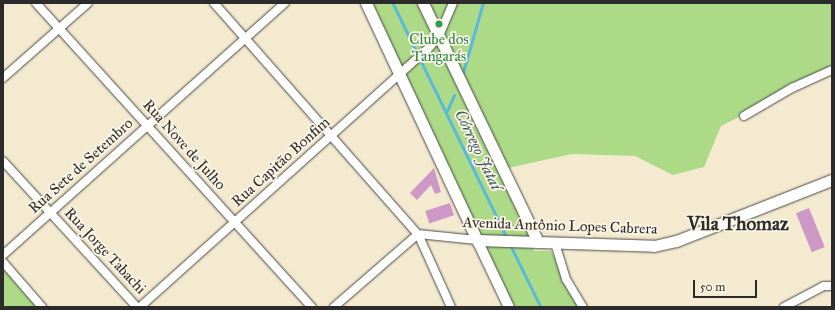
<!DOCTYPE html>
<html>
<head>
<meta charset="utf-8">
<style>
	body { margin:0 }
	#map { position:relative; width:835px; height:310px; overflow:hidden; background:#f4ead0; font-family:"IM FELL Great Primer",serif }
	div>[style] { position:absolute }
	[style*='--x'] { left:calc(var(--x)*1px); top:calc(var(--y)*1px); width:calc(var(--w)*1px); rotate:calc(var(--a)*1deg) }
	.green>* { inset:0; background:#acda87 }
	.stream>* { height:2.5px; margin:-1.25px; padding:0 1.25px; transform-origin:1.25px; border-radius:1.25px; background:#5cb8da }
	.building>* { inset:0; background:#cd98c6; transform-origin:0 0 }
	.roads { filter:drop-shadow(0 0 1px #494844) drop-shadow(0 0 1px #494844) }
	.minor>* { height:8px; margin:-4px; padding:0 4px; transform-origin:4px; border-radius:4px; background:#fff }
	.tertiary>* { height:10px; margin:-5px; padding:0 5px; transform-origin:5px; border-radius:5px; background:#fff }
	.secondary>* { height:11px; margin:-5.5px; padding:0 5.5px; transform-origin:5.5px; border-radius:5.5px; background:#fff }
	.dots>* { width:11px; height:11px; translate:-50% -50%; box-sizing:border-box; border:2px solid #fcf5e5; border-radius:50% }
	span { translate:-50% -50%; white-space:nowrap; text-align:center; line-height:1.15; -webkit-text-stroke:3.5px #fcf5e5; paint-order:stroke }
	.leisure-label { font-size:15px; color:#27864d }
	.street-label { font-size:15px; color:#2b2b2b }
	.water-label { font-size:16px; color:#3c5c68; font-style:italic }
	.district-label { font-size:19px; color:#2b2b2b; font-weight:700 }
	.frame { position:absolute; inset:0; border:4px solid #2b2b2b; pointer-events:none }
	.scale { position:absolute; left:693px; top:280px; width:64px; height:18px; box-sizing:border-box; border:2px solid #2b2b2b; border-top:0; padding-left:5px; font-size:12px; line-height:14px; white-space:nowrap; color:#2b2b2b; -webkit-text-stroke:3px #fcf5e5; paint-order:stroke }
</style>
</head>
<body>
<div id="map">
	<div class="green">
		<i style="clip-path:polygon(369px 3px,419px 3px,526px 225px,534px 251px,551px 251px,580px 307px,511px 307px)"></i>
		<i style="clip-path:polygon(423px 3px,832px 3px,832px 70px,721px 126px,704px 167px,673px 175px,635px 156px,572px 154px,503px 169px)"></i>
		<i style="clip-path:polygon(3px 265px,38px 305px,36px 307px,3px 307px)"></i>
	</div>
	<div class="stream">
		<i style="--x:393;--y:3;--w:261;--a:64.1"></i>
		<i style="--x:462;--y:76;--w:76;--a:-74"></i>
		<i style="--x:447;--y:111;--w:17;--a:-66"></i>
		<i style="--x:510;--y:244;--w:70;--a:63.8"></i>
	</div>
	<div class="building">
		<i style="clip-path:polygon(434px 168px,441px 192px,435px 194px,431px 185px,417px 200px,410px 193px)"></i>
		<i style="left:450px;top:203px;width:13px;height:26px;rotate:72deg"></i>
		<i style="left:809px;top:208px;width:42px;height:14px;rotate:68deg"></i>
	</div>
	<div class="roads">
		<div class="minor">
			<i style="--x:36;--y:3;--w:411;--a:47.8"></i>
			<i style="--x:214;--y:3;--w:308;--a:48.6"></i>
			<i style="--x:418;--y:234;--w:80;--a:65.7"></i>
			<i style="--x:3;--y:78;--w:113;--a:-41.4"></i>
			<i style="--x:744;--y:116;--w:56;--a:-30.3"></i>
			<i style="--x:792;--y:88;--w:44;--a:-24.2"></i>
			<i style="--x:3;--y:161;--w:198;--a:47.5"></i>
			<i style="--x:418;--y:234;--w:59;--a:5.8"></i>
			<i style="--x:555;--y:243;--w:38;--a:73"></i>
			<i style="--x:566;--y:279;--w:33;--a:59"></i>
			<i style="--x:3;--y:255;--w:378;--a:-41.8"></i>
			<i style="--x:3;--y:262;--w:60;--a:49.1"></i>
			<i style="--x:140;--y:307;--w:387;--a:-41.9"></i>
			<i style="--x:428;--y:49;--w:17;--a:-50"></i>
			<i style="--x:439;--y:36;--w:36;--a:-67"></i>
			<i style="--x:334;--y:307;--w:111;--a:-41"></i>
			<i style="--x:784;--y:307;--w:45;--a:-27.7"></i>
			<i style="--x:824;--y:286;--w:8;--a:0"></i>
		</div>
		<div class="tertiary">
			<i style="--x:477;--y:240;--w:74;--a:64.5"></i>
		</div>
		<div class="secondary">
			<i style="--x:366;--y:3;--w:262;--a:64.9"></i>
			<i style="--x:477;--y:240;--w:177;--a:1.9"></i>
			<i style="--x:654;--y:246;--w:23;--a:-13"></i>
			<i style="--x:676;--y:241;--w:168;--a:-21.4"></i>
			<i style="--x:423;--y:3;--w:265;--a:64.3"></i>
		</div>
	</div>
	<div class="dots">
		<i style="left:439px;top:24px;background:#2e9e5b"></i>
	</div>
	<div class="leisure-label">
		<span style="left:439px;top:48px">Clube dos<br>Tangarás</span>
	</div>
	<div class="street-label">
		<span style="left:184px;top:145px;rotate:48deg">Rua Nove de Julho</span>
		<span style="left:281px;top:162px;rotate:-42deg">Rua Capitão Bonfim</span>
		<span style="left:81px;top:166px;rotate:-42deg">Rua Sete de Setembro</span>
		<span style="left:560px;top:226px;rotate:2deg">Avenida Antônio Lopes Cabrera</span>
		<span style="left:105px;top:251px;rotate:47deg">Rua Jorge Tabachi</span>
	</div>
	<div class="water-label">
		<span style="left:478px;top:150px;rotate:64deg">Córrego Jataí</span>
	</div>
	<div class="district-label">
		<span style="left:738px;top:224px">Vila Thomaz</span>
	</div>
	<div class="frame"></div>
	<div class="scale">50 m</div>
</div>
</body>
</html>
